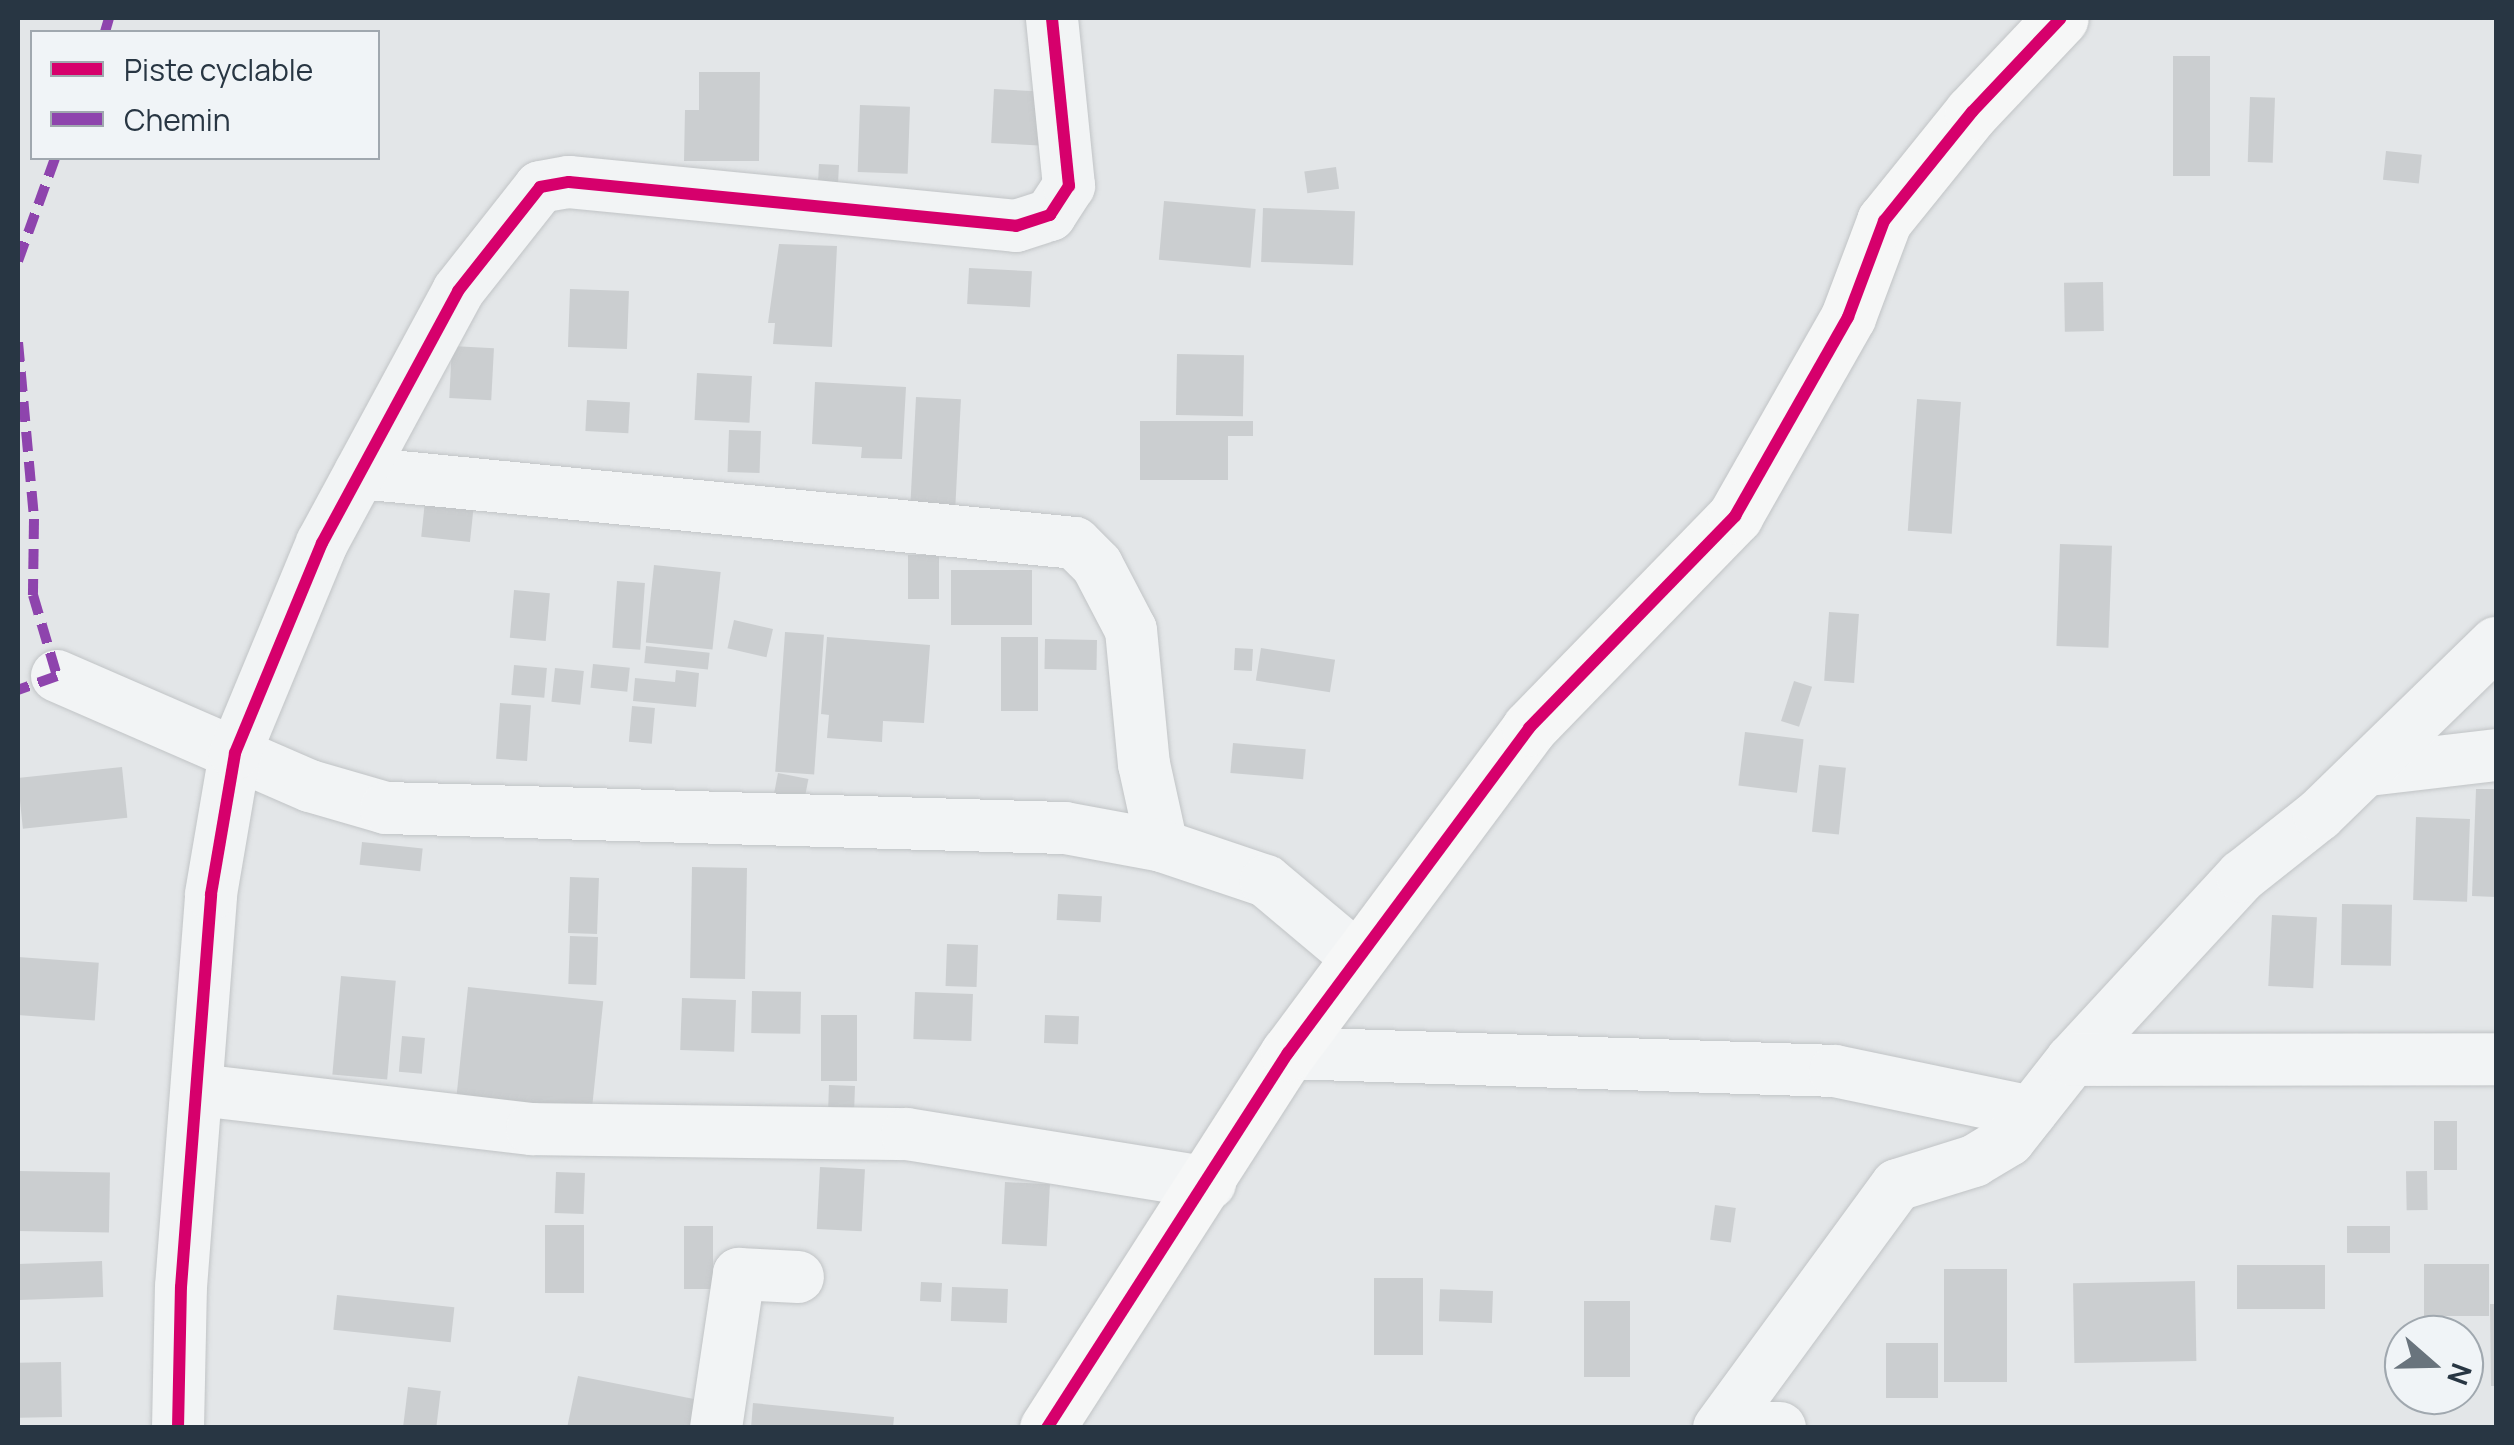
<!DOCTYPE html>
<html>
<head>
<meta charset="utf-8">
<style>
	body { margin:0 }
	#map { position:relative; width:2514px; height:1445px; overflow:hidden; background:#e3e6e8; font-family:Manrope,sans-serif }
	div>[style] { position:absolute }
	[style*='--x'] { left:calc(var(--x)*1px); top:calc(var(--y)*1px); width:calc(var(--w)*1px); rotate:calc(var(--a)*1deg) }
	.building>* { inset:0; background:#cbced0; transform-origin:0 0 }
	.roads { filter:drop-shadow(0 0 2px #c1c4c6) drop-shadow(0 0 2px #c1c4c6) }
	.street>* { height:52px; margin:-26px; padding:0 26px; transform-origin:26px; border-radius:26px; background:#f2f4f5 }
	.secondary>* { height:55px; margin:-27.5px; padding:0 27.5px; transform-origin:27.5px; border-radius:27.5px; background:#f6f7f7 }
	.quiet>* { height:10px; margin-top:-5px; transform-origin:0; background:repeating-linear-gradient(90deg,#8e44ad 0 20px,transparent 0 30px) }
	.cycleway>* { height:12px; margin:-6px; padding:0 6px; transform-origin:6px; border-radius:6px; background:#d6006c }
	span { translate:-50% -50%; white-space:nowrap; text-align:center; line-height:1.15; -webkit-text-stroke:10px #f0f4f7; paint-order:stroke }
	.frame { position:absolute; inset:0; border:20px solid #283643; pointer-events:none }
	.legend { position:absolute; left:30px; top:30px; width:350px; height:130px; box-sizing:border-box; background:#f0f4f7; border:2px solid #a0a8af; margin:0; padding:12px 18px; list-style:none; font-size:30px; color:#283643 }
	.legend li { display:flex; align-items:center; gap:20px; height:50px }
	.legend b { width:50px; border:2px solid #a0a8af }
	.north { position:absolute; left:2384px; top:1315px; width:100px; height:100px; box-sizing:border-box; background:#f0f4f7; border:2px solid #a0a8af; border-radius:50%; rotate:110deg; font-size:28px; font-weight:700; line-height:40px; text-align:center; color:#283643 }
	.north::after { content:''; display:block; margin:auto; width:35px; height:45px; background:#69747d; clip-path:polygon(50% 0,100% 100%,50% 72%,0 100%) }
</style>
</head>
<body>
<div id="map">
	<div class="building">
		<i style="left:2173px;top:56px;width:37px;height:120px"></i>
		<i style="clip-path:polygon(699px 72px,760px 72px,759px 161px,684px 161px,685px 110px,699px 110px)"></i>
		<i style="left:994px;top:89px;width:52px;height:54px;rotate:3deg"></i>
		<i style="left:2250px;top:97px;width:25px;height:65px;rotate:2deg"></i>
		<i style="left:860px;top:105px;width:50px;height:67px;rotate:2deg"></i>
		<i style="left:2386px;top:151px;width:36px;height:29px;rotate:6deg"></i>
		<i style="left:819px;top:164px;width:20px;height:35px;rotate:3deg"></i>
		<i style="left:1336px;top:167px;width:22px;height:32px;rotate:82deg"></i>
		<i style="left:1164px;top:201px;width:92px;height:59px;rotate:5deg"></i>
		<i style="left:1263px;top:208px;width:92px;height:54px;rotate:2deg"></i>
		<i style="clip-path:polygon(779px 244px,837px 246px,832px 347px,773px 344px,775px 323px,768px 323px)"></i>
		<i style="left:969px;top:268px;width:63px;height:36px;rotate:3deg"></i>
		<i style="left:2103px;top:282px;width:49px;height:39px;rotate:89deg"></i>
		<i style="left:570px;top:289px;width:59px;height:58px;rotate:2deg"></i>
		<i style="left:452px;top:346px;width:42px;height:52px;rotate:3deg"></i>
		<i style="left:1177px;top:354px;width:67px;height:61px;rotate:1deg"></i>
		<i style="left:697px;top:373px;width:55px;height:47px;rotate:3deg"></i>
		<i style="clip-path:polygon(815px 382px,906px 387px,902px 459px,861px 458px,862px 447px,812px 444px)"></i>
		<i style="left:916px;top:397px;width:45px;height:107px;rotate:3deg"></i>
		<i style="left:1917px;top:399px;width:44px;height:132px;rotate:4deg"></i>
		<i style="left:587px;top:400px;width:43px;height:31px;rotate:3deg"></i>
		<i style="clip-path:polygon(1140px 421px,1253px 421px,1253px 436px,1228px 436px,1228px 480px,1140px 480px)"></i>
		<i style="left:729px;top:430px;width:32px;height:42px;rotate:2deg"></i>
		<i style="left:425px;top:501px;width:49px;height:36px;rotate:6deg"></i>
		<i style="left:2060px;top:544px;width:52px;height:102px;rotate:2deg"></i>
		<i style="left:908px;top:555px;width:31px;height:44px"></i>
		<i style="left:654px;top:565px;width:67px;height:78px;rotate:6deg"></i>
		<i style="left:951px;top:570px;width:81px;height:55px"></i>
		<i style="left:617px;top:581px;width:28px;height:67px;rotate:4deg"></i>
		<i style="left:514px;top:590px;width:36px;height:48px;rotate:5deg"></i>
		<i style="left:1829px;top:612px;width:30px;height:69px;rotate:4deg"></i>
		<i style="left:734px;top:620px;width:40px;height:29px;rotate:13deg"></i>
		<i style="left:785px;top:632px;width:39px;height:140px;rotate:4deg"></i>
		<i style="clip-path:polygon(827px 637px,930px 645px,924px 723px,883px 721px,882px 742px,827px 738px,829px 715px,821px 714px)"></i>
		<i style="left:1001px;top:637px;width:37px;height:74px"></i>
		<i style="left:1045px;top:639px;width:52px;height:30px;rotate:1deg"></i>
		<i style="left:646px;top:646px;width:64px;height:17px;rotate:6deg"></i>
		<i style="left:1235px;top:648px;width:18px;height:22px;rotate:3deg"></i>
		<i style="left:1261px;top:648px;width:75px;height:33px;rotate:9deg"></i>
		<i style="left:593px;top:664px;width:37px;height:24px;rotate:6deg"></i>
		<i style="left:514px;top:665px;width:33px;height:30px;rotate:5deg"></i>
		<i style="left:555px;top:668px;width:29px;height:34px;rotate:6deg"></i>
		<i style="clip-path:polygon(676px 670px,699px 673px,696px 707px,633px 701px,635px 678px,675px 682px)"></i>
		<i style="left:1794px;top:681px;width:19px;height:42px;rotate:18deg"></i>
		<i style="left:500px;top:703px;width:31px;height:56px;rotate:4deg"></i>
		<i style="left:632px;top:706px;width:23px;height:36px;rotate:5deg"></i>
		<i style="left:1745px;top:732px;width:59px;height:54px;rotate:7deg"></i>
		<i style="left:1233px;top:743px;width:73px;height:30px;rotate:5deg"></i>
		<i style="left:1819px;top:765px;width:27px;height:67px;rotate:6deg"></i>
		<i style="left:122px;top:767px;width:51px;height:105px;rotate:84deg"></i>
		<i style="left:778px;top:773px;width:31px;height:32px;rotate:11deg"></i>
		<i style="clip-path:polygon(2476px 789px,2496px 789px,2496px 897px,2472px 896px)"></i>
		<i style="left:2416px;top:817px;width:54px;height:83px;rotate:2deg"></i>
		<i style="left:362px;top:842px;width:61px;height:23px;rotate:6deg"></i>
		<i style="left:692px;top:867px;width:55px;height:111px;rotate:1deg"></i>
		<i style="left:570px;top:877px;width:29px;height:56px;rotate:2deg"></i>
		<i style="left:1058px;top:894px;width:44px;height:26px;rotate:3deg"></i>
		<i style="left:2342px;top:904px;width:50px;height:61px;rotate:1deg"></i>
		<i style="left:2272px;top:915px;width:45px;height:71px;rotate:3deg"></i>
		<i style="left:570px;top:936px;width:28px;height:48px;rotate:2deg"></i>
		<i style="left:947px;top:944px;width:31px;height:42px;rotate:2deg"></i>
		<i style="left:18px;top:957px;width:81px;height:58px;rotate:4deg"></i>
		<i style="left:341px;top:976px;width:55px;height:99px;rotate:5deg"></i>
		<i style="left:468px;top:987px;width:136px;height:127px;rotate:6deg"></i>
		<i style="left:752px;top:991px;width:49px;height:42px;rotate:1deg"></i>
		<i style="left:915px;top:992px;width:58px;height:47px;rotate:2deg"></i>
		<i style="left:682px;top:998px;width:54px;height:52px;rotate:2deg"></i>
		<i style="left:821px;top:1015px;width:36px;height:66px"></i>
		<i style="left:1045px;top:1015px;width:34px;height:28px;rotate:2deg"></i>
		<i style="left:402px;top:1036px;width:23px;height:36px;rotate:5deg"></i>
		<i style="left:829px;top:1085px;width:26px;height:28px;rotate:2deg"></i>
		<i style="left:2434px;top:1121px;width:23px;height:49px"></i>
		<i style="left:820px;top:1167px;width:45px;height:62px;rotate:3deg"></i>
		<i style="left:18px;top:1171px;width:92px;height:60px;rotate:1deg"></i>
		<i style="left:2427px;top:1171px;width:39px;height:21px;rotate:89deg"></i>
		<i style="left:556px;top:1172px;width:29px;height:41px;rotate:2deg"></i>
		<i style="left:1005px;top:1182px;width:45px;height:62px;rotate:3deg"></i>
		<i style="left:1715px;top:1205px;width:21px;height:35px;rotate:8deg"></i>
		<i style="left:545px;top:1225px;width:39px;height:68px"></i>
		<i style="left:684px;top:1226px;width:29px;height:63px"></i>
		<i style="left:2347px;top:1226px;width:43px;height:27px"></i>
		<i style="left:102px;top:1261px;width:36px;height:84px;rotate:88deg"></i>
		<i style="left:2489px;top:1264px;width:52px;height:65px;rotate:90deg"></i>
		<i style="left:2325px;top:1265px;width:44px;height:88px;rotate:90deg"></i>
		<i style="left:1944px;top:1269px;width:63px;height:113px"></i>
		<i style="left:1374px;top:1278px;width:49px;height:77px"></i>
		<i style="left:2195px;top:1281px;width:80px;height:122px;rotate:89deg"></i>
		<i style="left:921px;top:1282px;width:21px;height:19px;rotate:3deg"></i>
		<i style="left:952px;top:1287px;width:56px;height:34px;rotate:2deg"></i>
		<i style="left:1493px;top:1291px;width:32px;height:53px;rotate:92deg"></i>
		<i style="left:337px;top:1295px;width:118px;height:35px;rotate:6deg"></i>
		<i style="left:1584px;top:1301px;width:46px;height:76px"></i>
		<i style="clip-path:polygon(2490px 1304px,2496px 1304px,2496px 1386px,2491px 1386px)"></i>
		<i style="left:1938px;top:1343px;width:55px;height:52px;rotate:90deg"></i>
		<i style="left:61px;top:1362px;width:55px;height:43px;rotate:89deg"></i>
		<i style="clip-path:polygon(578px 1376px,704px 1401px,699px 1428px,567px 1428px)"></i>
		<i style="left:408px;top:1387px;width:33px;height:41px;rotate:7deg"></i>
		<i style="clip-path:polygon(753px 1403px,894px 1417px,893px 1428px,751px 1428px)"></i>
	</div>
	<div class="roads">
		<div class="street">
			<i style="--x:360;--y:473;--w:718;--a:5.59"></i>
			<i style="--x:1075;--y:543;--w:31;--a:45"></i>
			<i style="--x:1097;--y:565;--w:73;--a:62.4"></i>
			<i style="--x:1131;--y:630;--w:135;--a:84.5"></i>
			<i style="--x:1144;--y:764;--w:84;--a:77.6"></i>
			<i style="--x:57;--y:676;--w:276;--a:23.5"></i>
			<i style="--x:310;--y:786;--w:79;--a:16.1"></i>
			<i style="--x:386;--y:808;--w:679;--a:1.69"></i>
			<i style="--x:1065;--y:828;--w:99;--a:10.5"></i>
			<i style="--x:1162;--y:846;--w:110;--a:18.6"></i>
			<i style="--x:1266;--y:881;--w:121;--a:40"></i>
			<i style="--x:2369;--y:770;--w:128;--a:-6.7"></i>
			<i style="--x:1288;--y:1053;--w:547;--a:1.88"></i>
			<i style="--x:1835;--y:1071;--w:200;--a:11.8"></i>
			<i style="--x:2072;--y:1060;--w:251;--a:-47.3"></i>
			<i style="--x:2242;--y:876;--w:98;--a:-38.4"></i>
			<i style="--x:2319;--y:815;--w:247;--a:-44.2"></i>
			<i style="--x:199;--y:1090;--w:335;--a:6.7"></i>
			<i style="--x:532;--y:1129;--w:375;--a:0.8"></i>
			<i style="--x:907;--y:1134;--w:307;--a:9.2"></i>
			<i style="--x:178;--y:1428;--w:141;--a:-88.8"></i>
			<i style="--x:181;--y:1287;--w:394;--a:-85.6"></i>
			<i style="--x:211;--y:894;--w:143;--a:-80.3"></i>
			<i style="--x:235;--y:753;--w:227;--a:-67.5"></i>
			<i style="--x:322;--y:543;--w:286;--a:-61.6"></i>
			<i style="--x:458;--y:291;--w:132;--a:-51.7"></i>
			<i style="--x:540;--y:187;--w:29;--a:-10"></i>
			<i style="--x:569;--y:182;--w:449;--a:5.6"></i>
			<i style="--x:1016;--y:226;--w:36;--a:-18"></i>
			<i style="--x:1050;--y:215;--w:35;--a:-57"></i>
			<i style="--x:1069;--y:186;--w:169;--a:-95.8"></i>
			<i style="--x:716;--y:1428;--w:156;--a:-81.5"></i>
			<i style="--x:739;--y:1274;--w:59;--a:2.9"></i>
			<i style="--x:1719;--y:1428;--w:301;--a:-53.8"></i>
			<i style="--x:1897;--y:1185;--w:81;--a:-17.3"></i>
			<i style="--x:1974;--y:1161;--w:41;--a:-31"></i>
			<i style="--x:2009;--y:1140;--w:102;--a:-51.8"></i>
			<i style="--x:2072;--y:1060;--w:424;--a:-0.1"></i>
			<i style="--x:1746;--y:1428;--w:34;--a:0"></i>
		</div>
		<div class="secondary">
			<i style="--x:1047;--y:1428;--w:446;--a:-57.3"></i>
			<i style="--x:1288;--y:1053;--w:405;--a:-53.4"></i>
			<i style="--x:1529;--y:728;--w:296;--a:-45.8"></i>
			<i style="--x:1735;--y:516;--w:229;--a:-60.4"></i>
			<i style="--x:1848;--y:317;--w:103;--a:-69.4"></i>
			<i style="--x:1884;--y:221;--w:140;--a:-51.1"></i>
			<i style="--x:1972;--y:112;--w:129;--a:-46.6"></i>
		</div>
	</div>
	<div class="quiet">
		<i style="--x:105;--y:32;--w:15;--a:-74"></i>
		<i style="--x:18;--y:261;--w:109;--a:-70.2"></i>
		<i style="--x:18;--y:342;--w:178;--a:84.8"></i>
		<i style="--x:34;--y:519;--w:76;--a:90.8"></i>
		<i style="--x:33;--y:595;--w:84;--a:73.5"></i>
		<i style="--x:57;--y:676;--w:41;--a:160.3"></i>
	</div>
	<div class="cycleway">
		<i style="--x:178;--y:1428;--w:141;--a:-88.8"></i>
		<i style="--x:181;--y:1287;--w:394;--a:-85.6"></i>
		<i style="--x:211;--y:894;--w:143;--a:-80.3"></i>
		<i style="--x:235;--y:753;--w:227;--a:-67.5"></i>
		<i style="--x:322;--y:543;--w:286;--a:-61.6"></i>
		<i style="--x:458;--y:291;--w:132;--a:-51.7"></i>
		<i style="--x:540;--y:187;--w:29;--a:-10"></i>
		<i style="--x:569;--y:182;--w:449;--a:5.6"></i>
		<i style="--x:1016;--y:226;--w:36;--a:-18"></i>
		<i style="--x:1050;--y:215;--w:35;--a:-57"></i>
		<i style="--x:1069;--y:186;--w:169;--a:-95.8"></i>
		<i style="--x:1047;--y:1428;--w:446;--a:-57.3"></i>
		<i style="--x:1288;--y:1053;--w:405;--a:-53.4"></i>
		<i style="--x:1529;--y:728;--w:296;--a:-45.8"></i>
		<i style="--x:1735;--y:516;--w:229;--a:-60.4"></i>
		<i style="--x:1848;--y:317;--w:103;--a:-69.4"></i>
		<i style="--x:1884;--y:221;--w:140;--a:-51.1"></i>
		<i style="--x:1972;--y:112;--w:129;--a:-46.6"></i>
	</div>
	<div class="frame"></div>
	<ul class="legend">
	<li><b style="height:12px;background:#d6006c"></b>Piste cyclable</li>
	<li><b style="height:12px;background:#8e44ad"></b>Chemin</li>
	</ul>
	<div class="north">N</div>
</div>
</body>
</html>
